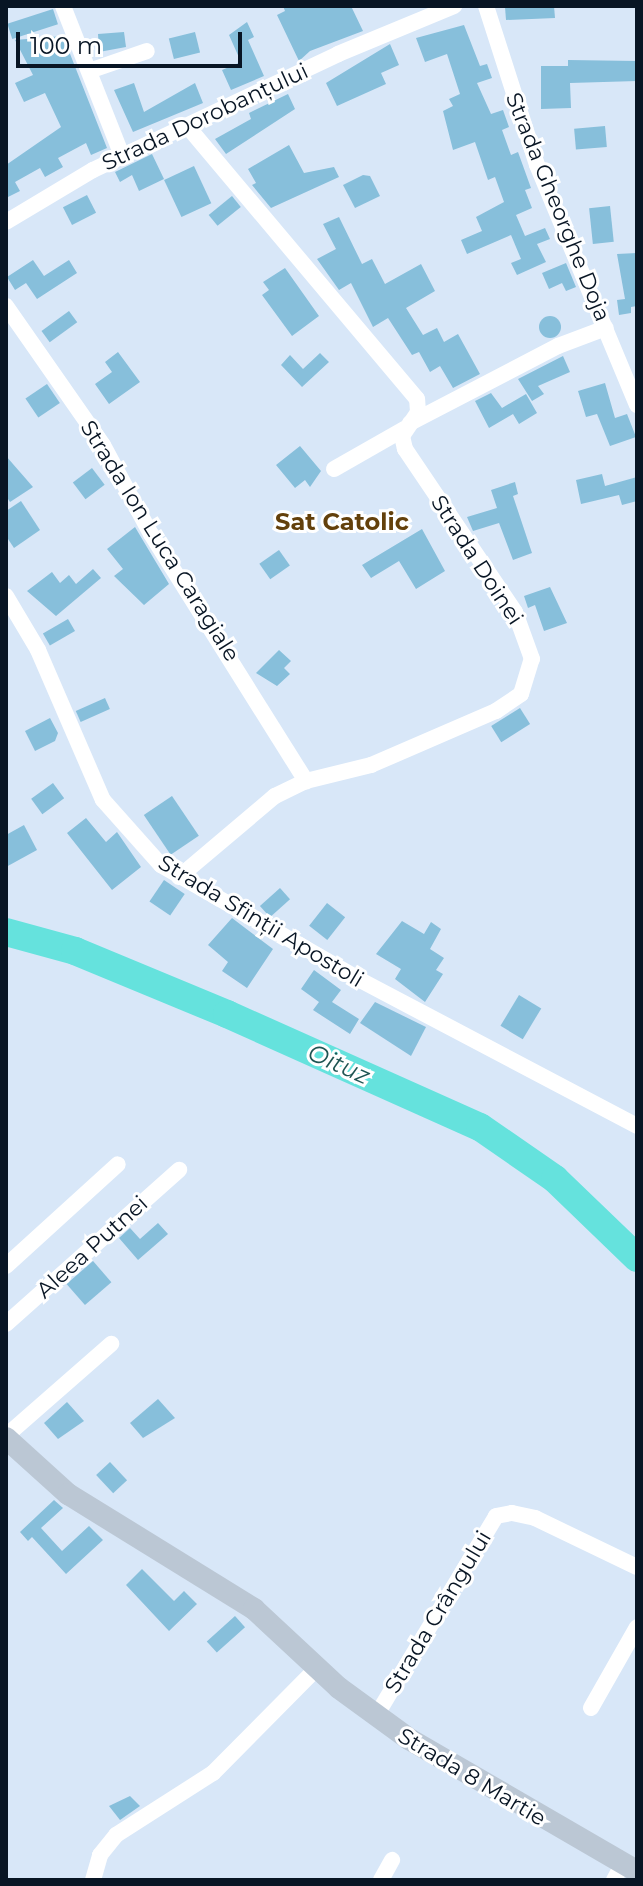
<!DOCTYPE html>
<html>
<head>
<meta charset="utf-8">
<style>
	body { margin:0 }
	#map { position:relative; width:643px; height:1886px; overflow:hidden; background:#d8e7f8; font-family:Montserrat,sans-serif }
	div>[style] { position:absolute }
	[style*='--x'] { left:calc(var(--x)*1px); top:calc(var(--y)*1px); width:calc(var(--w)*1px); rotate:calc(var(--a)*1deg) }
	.river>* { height:28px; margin:-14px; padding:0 14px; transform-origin:14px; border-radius:14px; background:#65e2dd }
	.building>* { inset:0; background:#87bfdb; transform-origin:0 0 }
	.round { border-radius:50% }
	.street>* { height:16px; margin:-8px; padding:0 8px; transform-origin:8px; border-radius:8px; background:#fff }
	.secondary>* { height:22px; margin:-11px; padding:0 11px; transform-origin:11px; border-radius:11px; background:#bbc7d4 }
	span { translate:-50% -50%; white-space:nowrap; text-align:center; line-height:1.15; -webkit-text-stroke:6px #fff; paint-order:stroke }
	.street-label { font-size:22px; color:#081524 }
	.neighbourhood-label { font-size:24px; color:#63400b; font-weight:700 }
	.water-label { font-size:24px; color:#1f5553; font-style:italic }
	.frame { position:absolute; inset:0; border:8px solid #081524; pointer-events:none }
	.scale { position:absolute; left:16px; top:32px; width:226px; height:36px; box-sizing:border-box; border:4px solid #081524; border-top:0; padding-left:10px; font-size:24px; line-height:28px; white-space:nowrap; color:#081524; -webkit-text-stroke:6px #fff; paint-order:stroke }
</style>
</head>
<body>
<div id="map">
	<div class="river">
		<i style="--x:6;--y:932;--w:72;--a:15.4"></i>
		<i style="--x:75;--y:951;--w:165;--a:22.5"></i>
		<i style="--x:227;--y:1014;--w:277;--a:24.1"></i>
		<i style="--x:480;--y:1127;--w:91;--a:34.7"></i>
		<i style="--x:555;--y:1179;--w:114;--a:43.9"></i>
	</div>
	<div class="building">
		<i style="clip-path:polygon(283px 6px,351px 6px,363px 31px,310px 51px,299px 61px,277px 15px,285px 11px)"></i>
		<i style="clip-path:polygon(537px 6px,554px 6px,555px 18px,506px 20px,505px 7px)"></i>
		<i style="left:53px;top:9px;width:16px;height:48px;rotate:72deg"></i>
		<i style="clip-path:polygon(247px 22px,254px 37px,248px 40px,264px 76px,231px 90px,222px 70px,241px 62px,229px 35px)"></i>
		<i style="clip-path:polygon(464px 25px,480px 66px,487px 64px,492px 78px,477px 83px,491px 114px,503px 110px,509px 127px,502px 130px,511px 155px,518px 152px,531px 188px,525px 190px,532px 208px,516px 215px,525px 236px,545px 228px,550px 239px,537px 244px,546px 262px,517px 275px,511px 263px,521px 259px,511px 235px,467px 254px,461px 240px,482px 231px,476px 217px,504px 202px,495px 177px,488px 180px,475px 142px,453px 150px,443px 111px,453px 106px,449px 99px,460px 94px,447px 54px,425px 62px,416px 38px)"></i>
		<i style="clip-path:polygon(124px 32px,126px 47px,99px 52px,98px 34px)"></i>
		<i style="left:195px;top:32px;width:21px;height:27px;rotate:76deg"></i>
		<i style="clip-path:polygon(63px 36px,107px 148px,91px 155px,86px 143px,58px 158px,63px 167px,45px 177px,40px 168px,15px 182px,20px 191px,6px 198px,6px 165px,61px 127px,45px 93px,24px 102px,15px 83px,33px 75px,15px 40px)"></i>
		<i style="clip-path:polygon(390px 44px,399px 65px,381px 73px,386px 84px,337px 106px,326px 83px)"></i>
		<i style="clip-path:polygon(568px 60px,637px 61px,637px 81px,570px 83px,571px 108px,541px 109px,541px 66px,568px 66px)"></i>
		<i style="clip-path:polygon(134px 83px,144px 112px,195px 83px,203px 103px,133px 132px,114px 90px)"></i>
		<i style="clip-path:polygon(288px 94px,295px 109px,226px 154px,215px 139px,251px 119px,249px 113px)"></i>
		<i style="left:605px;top:126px;width:21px;height:31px;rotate:85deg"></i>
		<i style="clip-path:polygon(289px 145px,304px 173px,334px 167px,339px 177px,271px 208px,252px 185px,256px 183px,248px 169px)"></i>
		<i style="clip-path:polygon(152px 154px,164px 179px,139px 191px,132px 175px,120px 182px,115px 172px)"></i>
		<i style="left:194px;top:166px;width:41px;height:33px;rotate:65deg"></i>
		<i style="clip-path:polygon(363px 175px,370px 176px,380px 196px,355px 208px,343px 185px)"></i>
		<i style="left:87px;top:195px;width:20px;height:27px;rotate:63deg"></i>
		<i style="left:232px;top:196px;width:14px;height:30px;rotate:51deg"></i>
		<i style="left:610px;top:206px;width:36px;height:21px;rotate:84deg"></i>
		<i style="clip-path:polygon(339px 217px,362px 264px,372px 259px,385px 284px,421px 264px,435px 291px,406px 308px,423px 335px,437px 328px,444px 342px,458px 334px,480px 374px,453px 388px,440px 366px,430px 372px,419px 352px,412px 355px,388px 318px,373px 327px,351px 283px,339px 290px,317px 259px,336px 249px,323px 224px)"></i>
		<i style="clip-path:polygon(637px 253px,637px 306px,631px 307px,631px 313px,619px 315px,617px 300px,625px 299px,617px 254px)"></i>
		<i style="clip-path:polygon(33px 260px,44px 276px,69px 260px,77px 273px,37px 299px,26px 283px,15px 290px,7px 277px)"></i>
		<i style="clip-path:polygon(566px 263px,576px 287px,566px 291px,562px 283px,549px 289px,542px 273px)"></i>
		<i style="clip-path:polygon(285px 268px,319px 316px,292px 336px,262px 295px,269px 290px,263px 282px)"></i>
		<i style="left:69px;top:311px;width:14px;height:34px;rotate:54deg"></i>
		<i class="round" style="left:539px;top:316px;width:22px;height:22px"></i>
		<i style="clip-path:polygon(118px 352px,140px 382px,109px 404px,95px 384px,112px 372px,105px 362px)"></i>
		<i style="clip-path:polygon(320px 353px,329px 362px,302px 387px,281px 365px,290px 355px,303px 369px)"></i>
		<i style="clip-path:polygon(563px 356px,570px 372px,538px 386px,544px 394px,532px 401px,518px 379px)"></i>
		<i style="clip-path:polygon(605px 383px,615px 418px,627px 414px,636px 437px,610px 446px,597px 414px,586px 417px,578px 391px)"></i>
		<i style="left:47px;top:384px;width:23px;height:26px;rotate:56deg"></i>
		<i style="clip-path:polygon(491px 393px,502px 408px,526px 394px,537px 413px,519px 424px,513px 414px,489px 428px,475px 401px)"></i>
		<i style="clip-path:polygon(300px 446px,321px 471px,310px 487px,305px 480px,295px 488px,276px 465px)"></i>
		<i style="clip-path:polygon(6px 456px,33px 487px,10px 502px,6px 496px)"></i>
		<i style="left:92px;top:468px;width:21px;height:24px;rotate:53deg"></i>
		<i style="clip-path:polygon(602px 474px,605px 486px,637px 477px,637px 501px,622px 505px,619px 495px,581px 504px,576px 480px)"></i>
		<i style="clip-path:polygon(515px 482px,518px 494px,513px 496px,532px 553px,513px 560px,499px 523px,473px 531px,467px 517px,497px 508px,491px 490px)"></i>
		<i style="clip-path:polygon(21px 501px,40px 530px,14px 548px,6px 536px,6px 511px)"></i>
		<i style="clip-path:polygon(135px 527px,169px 584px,144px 605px,114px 576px,123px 569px,107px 549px)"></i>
		<i style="clip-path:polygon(422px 529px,445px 571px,416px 589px,399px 561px,371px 578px,362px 565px)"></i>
		<i style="left:279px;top:550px;width:19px;height:24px;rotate:55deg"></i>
		<i style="clip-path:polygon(93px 569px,101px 578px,56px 616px,27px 591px,52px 572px,60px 583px,69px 575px,76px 584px)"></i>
		<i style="clip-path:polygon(550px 587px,567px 623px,544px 631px,535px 605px,528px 608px,524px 596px)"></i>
		<i style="left:68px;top:619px;width:14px;height:29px;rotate:60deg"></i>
		<i style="clip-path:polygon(279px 650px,291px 661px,284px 668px,290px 674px,277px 686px,256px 673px)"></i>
		<i style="left:105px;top:698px;width:12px;height:32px;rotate:66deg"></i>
		<i style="left:520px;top:708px;width:19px;height:34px;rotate:58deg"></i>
		<i style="clip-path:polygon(50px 718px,58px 733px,55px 741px,35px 751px,25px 731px)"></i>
		<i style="left:53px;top:783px;width:19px;height:27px;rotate:54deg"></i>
		<i style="left:172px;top:796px;width:48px;height:34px;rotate:56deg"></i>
		<i style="clip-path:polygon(86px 818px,106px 842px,117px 832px,141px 867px,112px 890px,67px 833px)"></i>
		<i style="clip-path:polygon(24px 825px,37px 850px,6px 867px,6px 835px)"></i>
		<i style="left:164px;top:880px;width:25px;height:26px;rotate:34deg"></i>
		<i style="left:280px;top:888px;width:15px;height:27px;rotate:48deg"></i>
		<i style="left:327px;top:903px;width:23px;height:29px;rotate:38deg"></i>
		<i style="clip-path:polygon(232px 918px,273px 949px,247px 988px,222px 971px,228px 962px,208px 945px)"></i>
		<i style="clip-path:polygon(402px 921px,424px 934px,431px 922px,441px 929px,430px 949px,444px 958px,436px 970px,443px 974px,425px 1002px,395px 979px,401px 969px,376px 954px)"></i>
		<i style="clip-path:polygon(314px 970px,341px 990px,332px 1002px,359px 1019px,350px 1034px,313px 1010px,319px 1002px,301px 989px)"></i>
		<i style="left:519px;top:995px;width:26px;height:36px;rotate:31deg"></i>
		<i style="clip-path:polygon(375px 1002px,426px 1027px,411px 1056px,360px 1023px)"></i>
		<i style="clip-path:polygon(158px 1223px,168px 1234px,138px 1260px,119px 1238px,130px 1228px,140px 1239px)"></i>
		<i style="left:93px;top:1261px;width:28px;height:35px;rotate:49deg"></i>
		<i style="clip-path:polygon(158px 1399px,175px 1418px,143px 1438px,130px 1423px)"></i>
		<i style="clip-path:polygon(67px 1402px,84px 1421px,58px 1439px,44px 1423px)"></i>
		<i style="left:110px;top:1462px;width:25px;height:19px;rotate:47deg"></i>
		<i style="clip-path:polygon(54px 1500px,63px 1508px,41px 1528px,62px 1551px,89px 1526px,103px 1540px,66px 1574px,32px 1537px,28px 1541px,20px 1532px)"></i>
		<i style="clip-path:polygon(142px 1569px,174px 1601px,184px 1591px,197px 1604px,169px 1631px,126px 1585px)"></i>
		<i style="left:235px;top:1616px;width:15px;height:38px;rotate:48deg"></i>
		<i style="clip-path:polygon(130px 1796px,140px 1806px,120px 1820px,109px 1806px)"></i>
	</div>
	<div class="street">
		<i style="--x:63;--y:6;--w:161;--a:68.5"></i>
		<i style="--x:486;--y:6;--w:167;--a:72.2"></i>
		<i style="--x:537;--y:165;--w:260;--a:67.4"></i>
		<i style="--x:89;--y:71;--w:61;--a:-19"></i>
		<i style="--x:6;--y:222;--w:101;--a:-30.9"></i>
		<i style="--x:93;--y:170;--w:271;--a:-25.3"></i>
		<i style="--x:338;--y:54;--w:126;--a:-22.5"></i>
		<i style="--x:6;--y:306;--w:169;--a:55.1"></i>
		<i style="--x:103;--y:445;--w:101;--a:61.7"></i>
		<i style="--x:151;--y:534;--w:292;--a:57.9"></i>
		<i style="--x:410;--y:423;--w:167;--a:-27.5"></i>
		<i style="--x:558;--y:346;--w:51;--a:-20.6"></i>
		<i style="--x:334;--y:469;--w:81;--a:-29.7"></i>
		<i style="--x:6;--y:596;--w:63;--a:59.3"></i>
		<i style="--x:38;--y:650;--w:163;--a:66.6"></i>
		<i style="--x:103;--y:800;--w:87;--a:48.3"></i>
		<i style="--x:161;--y:865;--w:232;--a:30"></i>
		<i style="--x:362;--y:981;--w:311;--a:27.8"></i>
		<i style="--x:179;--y:877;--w:126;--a:-40.2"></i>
		<i style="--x:275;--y:796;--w:34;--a:-26"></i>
		<i style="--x:306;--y:781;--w:67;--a:-13.8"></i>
		<i style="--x:371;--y:765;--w:136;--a:-23.4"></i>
		<i style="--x:496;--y:711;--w:30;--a:-34"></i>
		<i style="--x:521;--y:694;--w:37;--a:-73"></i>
		<i style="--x:532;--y:659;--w:50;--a:-109.9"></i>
		<i style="--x:515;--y:612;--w:197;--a:-124"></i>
		<i style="--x:405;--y:449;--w:13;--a:-103"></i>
		<i style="--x:402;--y:436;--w:29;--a:-56"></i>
		<i style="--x:418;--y:412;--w:13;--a:-94"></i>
		<i style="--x:417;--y:399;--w:356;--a:-130.1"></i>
		<i style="--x:6;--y:1266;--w:151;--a:-42.3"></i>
		<i style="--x:6;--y:1324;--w:232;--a:-41.7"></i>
		<i style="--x:6;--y:1436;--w:140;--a:-41.2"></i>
		<i style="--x:591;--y:1708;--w:93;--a:-60.4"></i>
		<i style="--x:376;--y:1716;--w:233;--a:-59"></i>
		<i style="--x:496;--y:1516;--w:16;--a:-11"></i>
		<i style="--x:512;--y:1513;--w:24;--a:12"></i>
		<i style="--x:535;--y:1518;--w:113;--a:25.7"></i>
		<i style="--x:93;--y:1880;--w:26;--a:-74"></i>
		<i style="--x:100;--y:1855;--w:26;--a:-51"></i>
		<i style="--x:116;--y:1835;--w:115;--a:-32.6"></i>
		<i style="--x:213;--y:1773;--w:148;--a:-45.3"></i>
		<i style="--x:381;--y:1880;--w:23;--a:-61"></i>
		<i style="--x:614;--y:1880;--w:17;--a:-62"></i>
	</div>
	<div class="secondary">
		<i style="--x:6;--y:1438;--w:84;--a:42.1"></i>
		<i style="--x:68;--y:1494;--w:219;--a:31.7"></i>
		<i style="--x:254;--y:1609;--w:116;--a:42.9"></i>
		<i style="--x:339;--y:1688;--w:87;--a:36.1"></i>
		<i style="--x:409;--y:1739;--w:263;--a:30.1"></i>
	</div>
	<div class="street-label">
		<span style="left:205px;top:117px;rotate:-25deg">Strada Dorobanțului</span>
		<span style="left:558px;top:207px;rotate:68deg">Strada Gheorghe Doja</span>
		<span style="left:160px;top:541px;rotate:58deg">Strada Ion Luca Caragiale</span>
		<span style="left:477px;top:560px;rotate:57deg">Strada Doinei</span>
		<span style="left:261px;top:921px;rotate:31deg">Strada Sfinții Apostoli</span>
		<span style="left:92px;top:1247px;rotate:-42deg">Aleea Putnei</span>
		<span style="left:438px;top:1612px;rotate:-59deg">Strada Crângului</span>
		<span style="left:472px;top:1777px;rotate:31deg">Strada 8 Martie</span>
	</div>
	<div class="neighbourhood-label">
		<span style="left:342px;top:522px">Sat Catolic</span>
	</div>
	<div class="water-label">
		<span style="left:339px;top:1064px;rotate:24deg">Oituz</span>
	</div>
	<div class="frame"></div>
	<div class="scale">100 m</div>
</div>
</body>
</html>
